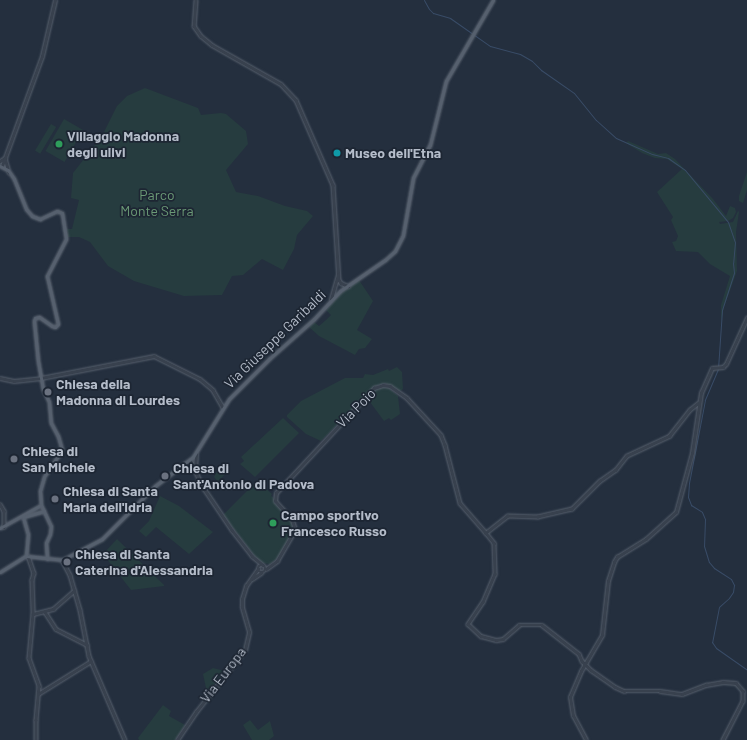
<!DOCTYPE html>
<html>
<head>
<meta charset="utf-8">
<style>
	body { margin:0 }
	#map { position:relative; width:747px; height:740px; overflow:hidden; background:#242f3e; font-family:Barlow,sans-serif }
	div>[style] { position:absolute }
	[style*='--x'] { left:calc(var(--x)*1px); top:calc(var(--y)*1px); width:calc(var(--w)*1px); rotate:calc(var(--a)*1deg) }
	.green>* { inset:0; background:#263c3f; transform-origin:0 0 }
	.stream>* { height:1px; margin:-0.5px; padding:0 0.5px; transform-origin:0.5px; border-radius:0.5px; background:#394c67 }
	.roads { filter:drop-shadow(0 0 1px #565f6c) drop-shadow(0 0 1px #565f6c) }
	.minor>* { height:2.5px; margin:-1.25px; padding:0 1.25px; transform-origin:1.25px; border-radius:1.25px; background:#38414e }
	.minor>.ring { margin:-1.25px; padding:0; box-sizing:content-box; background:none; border:2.5px solid #38414e; border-radius:50% }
	.major>* { height:3px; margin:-1.5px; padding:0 1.5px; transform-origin:1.5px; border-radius:1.5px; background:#56606e }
	.dots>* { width:11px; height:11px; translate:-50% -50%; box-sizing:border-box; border:2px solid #1d2633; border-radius:50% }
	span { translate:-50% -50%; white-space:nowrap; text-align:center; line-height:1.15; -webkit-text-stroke:3.5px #1d2633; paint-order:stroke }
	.poi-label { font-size:14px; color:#b4bcc9; font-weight:700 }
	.left { translate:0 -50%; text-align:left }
	.park-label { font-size:14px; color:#6b9a76 }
	.street-label { font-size:14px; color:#b4bcc9 }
</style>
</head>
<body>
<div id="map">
	<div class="green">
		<i style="clip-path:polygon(145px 88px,198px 108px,201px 115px,221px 113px,226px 114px,246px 131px,248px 144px,226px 170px,236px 192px,258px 196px,285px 206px,307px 211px,313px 216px,297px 235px,294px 249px,283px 270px,262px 259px,243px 275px,232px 276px,222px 295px,184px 296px,134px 281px,108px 266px,90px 242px,79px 237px,68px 237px,67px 229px,72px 229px,79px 200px,71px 198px,73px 173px,102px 136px,117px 106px,127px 96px)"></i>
		<i style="left:64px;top:119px;width:22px;height:37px;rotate:30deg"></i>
		<i style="left:51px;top:124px;width:6px;height:31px;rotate:31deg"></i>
		<i style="clip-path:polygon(628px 141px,658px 154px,666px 153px,675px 159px,713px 199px,726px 216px,730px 206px,735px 208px,736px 212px,733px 218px,728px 221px,719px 222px,720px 224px,733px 222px,738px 211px,739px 212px,736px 232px,737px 271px,724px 307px,721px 322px,721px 305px,730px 276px,710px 264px,698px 252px,676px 251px,672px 242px,676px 241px,678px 236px,671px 220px,673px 217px,657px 192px,682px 169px,667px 159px,655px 158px,642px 153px,626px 143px)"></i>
		<i style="clip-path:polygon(747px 172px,747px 190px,743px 203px,739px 201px,739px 196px)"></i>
		<i style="clip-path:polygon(359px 280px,373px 301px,357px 330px,372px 339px,365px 348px,359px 349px,355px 355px,319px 336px,309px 327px,314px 322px,319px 326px,326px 320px,331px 315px,326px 310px,341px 292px)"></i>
		<i style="clip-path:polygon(397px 367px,402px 372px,403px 389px,400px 391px,385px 383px,375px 386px,321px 441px,306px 434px,287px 417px,287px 415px,301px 401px,345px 378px,363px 378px,365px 374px,373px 375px,388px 369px,389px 371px)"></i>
		<i style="clip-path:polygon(382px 386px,389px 388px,398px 396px,400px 414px,391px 420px,389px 418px,384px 421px,367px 398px,375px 389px)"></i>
		<i style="clip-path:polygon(283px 418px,299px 433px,255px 477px,240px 464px,244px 461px,241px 457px)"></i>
		<i style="clip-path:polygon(220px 466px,227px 472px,218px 482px,214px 477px)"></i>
		<i style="clip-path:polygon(257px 481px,272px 494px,271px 496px,273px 497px,275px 503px,291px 521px,294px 529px,278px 558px,270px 564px,262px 563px,257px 559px,223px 515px)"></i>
		<i style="clip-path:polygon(160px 496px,179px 506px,213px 532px,189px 554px,156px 527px,146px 537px,139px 531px,149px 521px)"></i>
		<i style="clip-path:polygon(117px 539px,164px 585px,164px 586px,131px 590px,103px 554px)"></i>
		<i style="clip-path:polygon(213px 668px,225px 671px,209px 691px,206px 688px,203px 674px)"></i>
		<i style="clip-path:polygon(163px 705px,171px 711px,169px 716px,185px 725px,175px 740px,139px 740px,138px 738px)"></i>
		<i style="clip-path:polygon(250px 720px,258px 730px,270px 721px,274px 736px,269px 740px,252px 740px,243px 725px)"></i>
	</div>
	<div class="stream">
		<i style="--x:424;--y:0;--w:10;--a:61"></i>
		<i style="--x:429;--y:9;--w:6;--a:45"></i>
		<i style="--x:433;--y:13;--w:18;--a:16"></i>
		<i style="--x:450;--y:18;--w:49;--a:35"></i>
		<i style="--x:490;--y:46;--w:31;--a:15"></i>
		<i style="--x:520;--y:54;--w:14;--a:30"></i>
		<i style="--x:532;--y:61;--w:13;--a:45"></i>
		<i style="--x:541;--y:70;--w:40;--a:34.9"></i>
		<i style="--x:574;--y:93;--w:35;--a:51"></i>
		<i style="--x:596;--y:120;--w:27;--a:42"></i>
		<i style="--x:616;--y:138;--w:39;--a:24"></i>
		<i style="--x:652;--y:154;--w:16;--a:14"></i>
		<i style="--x:668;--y:158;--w:21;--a:35"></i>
		<i style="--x:685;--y:170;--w:67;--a:50.4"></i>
		<i style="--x:728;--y:222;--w:21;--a:71"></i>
		<i style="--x:735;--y:242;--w:21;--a:95"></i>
		<i style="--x:733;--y:263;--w:10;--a:84"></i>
		<i style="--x:734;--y:273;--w:39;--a:108"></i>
		<i style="--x:722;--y:310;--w:59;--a:93.9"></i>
		<i style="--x:718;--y:369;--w:34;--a:113"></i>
		<i style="--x:705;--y:400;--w:85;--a:100.9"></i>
		<i style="--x:689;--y:483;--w:14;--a:94"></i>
		<i style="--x:688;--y:497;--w:9;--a:69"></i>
		<i style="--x:691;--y:505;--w:13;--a:32"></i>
		<i style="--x:702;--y:512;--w:8;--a:67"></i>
		<i style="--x:705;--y:519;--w:27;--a:92"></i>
		<i style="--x:704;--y:546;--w:17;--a:73"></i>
		<i style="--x:709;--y:562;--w:8;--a:50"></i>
		<i style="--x:714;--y:568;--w:20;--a:33"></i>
		<i style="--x:731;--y:579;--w:7;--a:63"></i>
		<i style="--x:734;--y:585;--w:7;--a:98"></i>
		<i style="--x:733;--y:592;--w:7;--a:124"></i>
		<i style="--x:729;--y:598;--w:13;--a:138"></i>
		<i style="--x:719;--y:607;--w:36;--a:101"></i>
		<i style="--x:712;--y:642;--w:7;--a:56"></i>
		<i style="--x:716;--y:648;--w:38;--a:35"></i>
	</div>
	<div class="roads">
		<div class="minor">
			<i style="--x:196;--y:0;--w:26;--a:94"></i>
			<i style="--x:194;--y:26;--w:12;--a:55"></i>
			<i style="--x:201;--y:36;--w:14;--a:39"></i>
			<i style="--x:212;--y:45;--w:79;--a:29.5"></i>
			<i style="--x:281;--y:84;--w:22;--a:47"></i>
			<i style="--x:296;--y:100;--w:93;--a:66.5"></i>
			<i style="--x:333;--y:185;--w:95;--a:86.4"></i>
			<i style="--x:339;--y:280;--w:4;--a:56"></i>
			<i style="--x:341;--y:283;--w:8;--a:23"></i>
			<i style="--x:0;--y:161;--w:6;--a:-31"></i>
			<i style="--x:5;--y:158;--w:15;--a:74"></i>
			<i style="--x:2;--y:166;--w:117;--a:-70"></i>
			<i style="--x:42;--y:56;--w:57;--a:-76.9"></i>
			<i style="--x:331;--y:299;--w:25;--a:-74"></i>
			<i style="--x:0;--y:378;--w:14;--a:12"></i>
			<i style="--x:14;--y:381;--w:27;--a:-6"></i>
			<i style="--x:41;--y:378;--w:115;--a:-11"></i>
			<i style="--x:154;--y:356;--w:51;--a:26.6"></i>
			<i style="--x:200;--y:379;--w:17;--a:40"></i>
			<i style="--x:213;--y:390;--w:20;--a:60"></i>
			<i style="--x:699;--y:403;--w:11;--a:142"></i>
			<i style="--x:690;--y:410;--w:33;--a:128"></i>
			<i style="--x:670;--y:436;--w:47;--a:155.1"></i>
			<i style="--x:627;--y:456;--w:18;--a:128"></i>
			<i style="--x:616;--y:470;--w:19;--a:145"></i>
			<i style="--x:600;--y:481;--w:40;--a:135"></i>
			<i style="--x:572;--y:509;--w:35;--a:167"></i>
			<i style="--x:538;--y:517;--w:30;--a:-178"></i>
			<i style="--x:508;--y:516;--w:28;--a:142"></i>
			<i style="--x:486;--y:533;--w:13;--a:51"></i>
			<i style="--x:494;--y:543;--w:31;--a:88"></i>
			<i style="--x:495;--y:574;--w:30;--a:113"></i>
			<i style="--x:483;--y:602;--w:27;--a:124"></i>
			<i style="--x:468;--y:624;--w:18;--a:43"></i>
			<i style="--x:481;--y:636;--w:16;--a:15"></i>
			<i style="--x:496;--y:640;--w:7;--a:-8"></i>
			<i style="--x:503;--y:639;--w:21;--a:-41"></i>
			<i style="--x:519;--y:625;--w:23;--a:0"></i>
			<i style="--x:542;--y:625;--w:47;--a:38.1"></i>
			<i style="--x:579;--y:654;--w:8;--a:67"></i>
			<i style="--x:582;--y:661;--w:13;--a:45"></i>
			<i style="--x:591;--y:670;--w:29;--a:35"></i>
			<i style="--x:615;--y:687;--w:10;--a:24"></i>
			<i style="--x:624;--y:691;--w:36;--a:0"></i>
			<i style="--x:660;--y:691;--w:22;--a:8"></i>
			<i style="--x:682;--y:694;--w:26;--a:-21"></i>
			<i style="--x:706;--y:685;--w:17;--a:-10"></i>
			<i style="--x:723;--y:682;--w:13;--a:4"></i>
			<i style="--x:736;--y:683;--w:11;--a:49"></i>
			<i style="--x:743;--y:691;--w:10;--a:90"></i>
			<i style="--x:743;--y:701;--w:44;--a:117.1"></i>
			<i style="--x:190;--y:460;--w:30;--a:64"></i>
			<i style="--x:203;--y:487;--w:52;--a:56"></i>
			<i style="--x:232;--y:530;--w:33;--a:52"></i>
			<i style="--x:252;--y:556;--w:14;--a:39"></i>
			<i style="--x:186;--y:463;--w:9;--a:49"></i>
			<i style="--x:195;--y:469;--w:15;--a:-86"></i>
			<i style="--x:0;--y:504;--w:8;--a:60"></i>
			<i style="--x:4;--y:511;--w:16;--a:90"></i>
			<i style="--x:28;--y:556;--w:18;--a:71"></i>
			<i style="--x:34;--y:573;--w:7;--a:106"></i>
			<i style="--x:32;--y:580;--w:34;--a:88"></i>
			<i style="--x:33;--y:614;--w:44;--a:95.2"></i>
			<i style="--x:29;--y:658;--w:30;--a:70"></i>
			<i style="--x:39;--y:686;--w:34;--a:95"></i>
			<i style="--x:36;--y:720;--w:20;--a:90"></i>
			<i style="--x:62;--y:560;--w:17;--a:62"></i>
			<i style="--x:70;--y:575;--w:36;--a:74"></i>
			<i style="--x:80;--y:610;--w:47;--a:78.9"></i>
			<i style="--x:89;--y:656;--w:91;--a:66.8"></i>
			<i class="ring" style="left:258px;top:565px;width:5.5px;height:5.5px"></i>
			<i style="--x:266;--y:569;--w:14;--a:-36"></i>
			<i style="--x:277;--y:561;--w:36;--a:-60"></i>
			<i style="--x:295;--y:530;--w:10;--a:-107"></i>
			<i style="--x:292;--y:520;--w:25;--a:-132"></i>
			<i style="--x:275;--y:501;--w:8;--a:-83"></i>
			<i style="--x:276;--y:493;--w:144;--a:-47"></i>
			<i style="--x:374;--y:388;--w:9;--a:-18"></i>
			<i style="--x:383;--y:385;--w:7;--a:8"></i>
			<i style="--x:390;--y:386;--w:21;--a:35"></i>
			<i style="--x:407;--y:398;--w:50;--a:47.4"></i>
			<i style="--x:441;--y:435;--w:11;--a:68"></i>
			<i style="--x:445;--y:445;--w:60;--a:75.5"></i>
			<i style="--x:460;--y:503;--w:40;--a:49"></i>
			<i style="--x:252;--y:579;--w:11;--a:-34"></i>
			<i style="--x:45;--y:612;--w:20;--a:57"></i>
			<i style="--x:56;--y:629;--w:35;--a:27"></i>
			<i style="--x:33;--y:614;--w:21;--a:-14"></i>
			<i style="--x:53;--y:609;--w:28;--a:-41"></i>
			<i style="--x:38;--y:694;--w:62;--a:-31.9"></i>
			<i style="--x:177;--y:740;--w:34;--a:-56"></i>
			<i style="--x:196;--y:712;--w:79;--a:-51.7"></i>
			<i style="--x:245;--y:650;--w:18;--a:-77"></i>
			<i style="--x:249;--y:632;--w:26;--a:-106"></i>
			<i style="--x:242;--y:607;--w:8;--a:-90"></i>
			<i style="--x:242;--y:599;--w:14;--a:-73"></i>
			<i style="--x:246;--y:586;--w:21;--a:-55"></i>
			<i style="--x:586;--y:740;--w:27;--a:-118"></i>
			<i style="--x:573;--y:716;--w:19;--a:-99"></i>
			<i style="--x:570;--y:697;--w:28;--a:-67"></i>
			<i style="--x:581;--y:671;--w:42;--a:-59.7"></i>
			<i style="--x:602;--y:635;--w:54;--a:-83.7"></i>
			<i style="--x:608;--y:581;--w:20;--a:-72"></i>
			<i style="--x:614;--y:562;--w:6;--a:-59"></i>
			<i style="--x:617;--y:557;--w:34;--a:-32"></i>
			<i style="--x:646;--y:539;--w:40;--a:-42"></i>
			<i style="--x:676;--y:512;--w:61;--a:-74.8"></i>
			<i style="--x:692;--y:453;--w:61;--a:-81.5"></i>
			<i style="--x:701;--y:393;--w:27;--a:-66"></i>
			<i style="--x:712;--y:368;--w:11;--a:-5"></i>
			<i style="--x:723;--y:367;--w:4;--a:-45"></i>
			<i style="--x:726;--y:364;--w:51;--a:-65.5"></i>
		</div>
		<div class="major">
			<i style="--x:0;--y:166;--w:9;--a:27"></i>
			<i style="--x:8;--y:170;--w:11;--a:56"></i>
			<i style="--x:14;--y:179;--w:32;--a:68"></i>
			<i style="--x:26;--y:209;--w:9;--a:49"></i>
			<i style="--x:32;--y:216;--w:9;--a:21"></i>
			<i style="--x:40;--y:219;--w:19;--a:-25"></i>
			<i style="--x:57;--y:211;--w:5;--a:22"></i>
			<i style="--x:62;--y:213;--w:26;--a:81"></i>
			<i style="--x:66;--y:239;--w:42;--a:117.2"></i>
			<i style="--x:47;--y:276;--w:49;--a:77.1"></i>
			<i style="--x:58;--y:324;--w:4;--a:135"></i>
			<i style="--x:55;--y:327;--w:3;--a:-162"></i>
			<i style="--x:52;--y:326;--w:16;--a:-145"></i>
			<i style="--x:39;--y:317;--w:4;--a:166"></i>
			<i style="--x:35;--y:318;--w:3;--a:108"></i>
			<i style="--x:34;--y:321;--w:40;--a:84.3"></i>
			<i style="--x:38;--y:361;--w:28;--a:80"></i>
			<i style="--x:43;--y:389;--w:14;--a:65"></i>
			<i style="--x:49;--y:402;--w:21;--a:85"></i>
			<i style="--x:51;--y:423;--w:15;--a:62"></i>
			<i style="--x:58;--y:436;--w:15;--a:74"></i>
			<i style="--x:62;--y:450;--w:32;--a:124"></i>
			<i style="--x:44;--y:477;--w:15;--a:106"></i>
			<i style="--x:40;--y:491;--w:14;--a:86"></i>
			<i style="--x:41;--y:505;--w:23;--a:65"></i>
			<i style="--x:51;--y:526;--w:8;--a:97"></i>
			<i style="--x:50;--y:534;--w:10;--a:114"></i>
			<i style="--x:46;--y:543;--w:16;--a:86"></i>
			<i style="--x:23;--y:517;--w:18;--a:74"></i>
			<i style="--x:28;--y:534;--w:22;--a:95"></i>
			<i style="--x:23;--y:517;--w:22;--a:-16"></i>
			<i style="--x:0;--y:528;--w:47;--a:-29.3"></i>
			<i style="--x:0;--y:572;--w:31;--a:-32"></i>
			<i style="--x:26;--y:556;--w:36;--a:6"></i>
			<i style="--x:62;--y:560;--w:45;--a:-27.7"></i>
			<i style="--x:102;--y:539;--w:75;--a:-45"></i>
			<i style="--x:155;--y:486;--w:48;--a:-37.3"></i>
			<i style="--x:193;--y:457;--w:68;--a:-58.2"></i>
			<i style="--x:229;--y:399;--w:57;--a:-45"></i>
			<i style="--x:269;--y:359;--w:60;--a:-41.6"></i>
			<i style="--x:314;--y:319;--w:38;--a:-47"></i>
			<i style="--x:340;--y:291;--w:55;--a:-34.6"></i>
			<i style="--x:385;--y:260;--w:13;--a:-42"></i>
			<i style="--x:395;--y:251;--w:18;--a:-63"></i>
			<i style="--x:403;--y:235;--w:58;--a:-80"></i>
			<i style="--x:413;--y:178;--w:37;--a:-63"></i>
			<i style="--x:430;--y:145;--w:66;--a:-76"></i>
			<i style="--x:446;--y:81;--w:94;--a:-59.9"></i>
		</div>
	</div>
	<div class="dots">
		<i style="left:59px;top:144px;background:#2e9e5b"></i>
		<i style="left:337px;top:153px;background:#0f9aa8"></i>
		<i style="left:48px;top:392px;background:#6b7280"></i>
		<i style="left:14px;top:459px;background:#6b7280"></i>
		<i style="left:165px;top:476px;background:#6b7280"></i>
		<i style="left:55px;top:499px;background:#6b7280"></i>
		<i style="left:273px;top:523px;background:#2e9e5b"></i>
		<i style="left:67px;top:562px;background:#6b7280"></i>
	</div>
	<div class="poi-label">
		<span class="left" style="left:67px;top:144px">Villaggio Madonna<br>degli ulivi</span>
		<span class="left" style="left:345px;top:153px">Museo dell'Etna</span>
		<span class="left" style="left:56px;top:392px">Chiesa della<br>Madonna di Lourdes</span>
		<span class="left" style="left:22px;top:459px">Chiesa di<br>San Michele</span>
		<span class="left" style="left:173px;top:476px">Chiesa di<br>Sant'Antonio di Padova</span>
		<span class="left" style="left:63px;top:499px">Chiesa di Santa<br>Maria dell'Idria</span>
		<span class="left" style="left:281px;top:523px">Campo sportivo<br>Francesco Russo</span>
		<span class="left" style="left:75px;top:562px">Chiesa di Santa<br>Caterina d'Alessandria</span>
	</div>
	<div class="park-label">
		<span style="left:157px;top:203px">Parco<br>Monte Serra</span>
	</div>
	<div class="street-label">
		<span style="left:275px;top:339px;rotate:-44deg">Via Giuseppe Garibaldi</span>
		<span style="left:356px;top:408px;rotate:-45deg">Via Poio</span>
		<span style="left:223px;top:675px;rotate:-53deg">Via Europa</span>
	</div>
</div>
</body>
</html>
